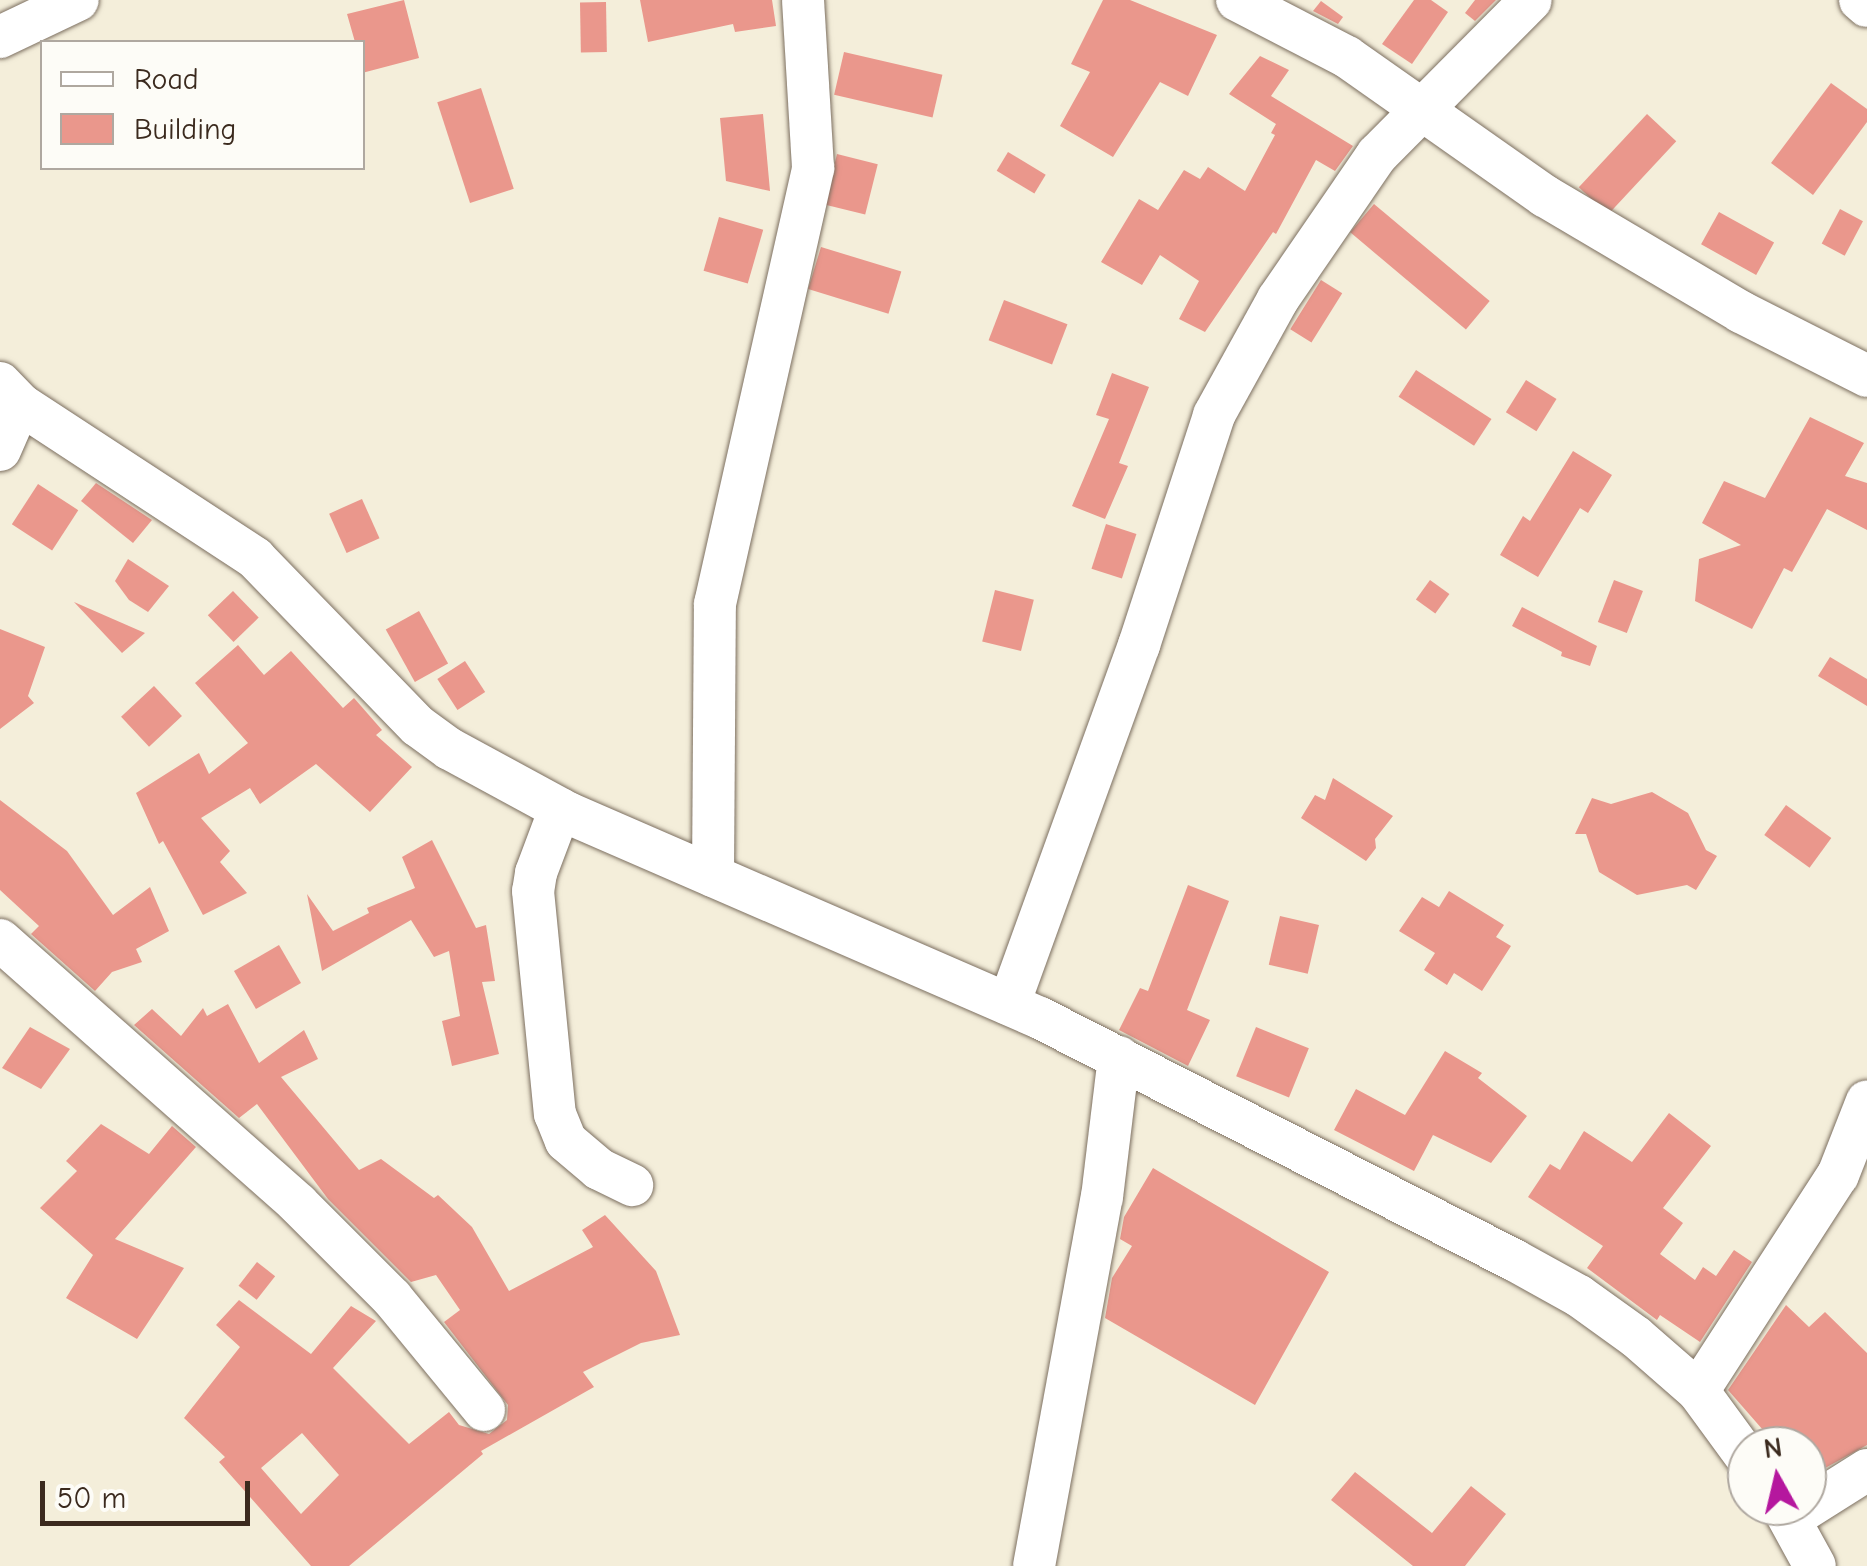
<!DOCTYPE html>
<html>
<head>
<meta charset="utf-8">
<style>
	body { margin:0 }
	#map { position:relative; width:1867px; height:1566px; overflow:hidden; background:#f4eeda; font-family:"Comic Neue",sans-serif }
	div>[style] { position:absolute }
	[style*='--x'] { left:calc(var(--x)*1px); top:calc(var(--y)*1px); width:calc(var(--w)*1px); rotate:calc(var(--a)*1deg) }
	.building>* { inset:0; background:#ea978c; transform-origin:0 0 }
	.roads { filter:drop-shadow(0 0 2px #7c6f60) drop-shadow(0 0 2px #7c6f60) }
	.minor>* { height:42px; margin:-21px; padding:0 21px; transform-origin:21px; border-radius:21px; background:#fff }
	span { translate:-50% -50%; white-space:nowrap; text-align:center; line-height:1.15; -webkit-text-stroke:8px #fdfcf7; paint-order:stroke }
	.legend { position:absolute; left:40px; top:40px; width:325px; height:130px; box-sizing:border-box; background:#fdfcf7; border:2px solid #afa8a0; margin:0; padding:12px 18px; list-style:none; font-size:30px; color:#3b2a1e }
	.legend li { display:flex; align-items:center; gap:20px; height:50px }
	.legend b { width:50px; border:2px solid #afa8a0 }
	.north { position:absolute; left:1727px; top:1426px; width:100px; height:100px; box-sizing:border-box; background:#fdfcf7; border:2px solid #afa8a0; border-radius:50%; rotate:352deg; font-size:28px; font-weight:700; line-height:40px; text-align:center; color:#3b2a1e }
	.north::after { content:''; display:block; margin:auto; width:35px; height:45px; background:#b5179e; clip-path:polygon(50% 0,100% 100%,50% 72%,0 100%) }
	.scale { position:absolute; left:40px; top:1481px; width:210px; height:45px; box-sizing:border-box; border:5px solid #3b2a1e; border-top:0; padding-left:12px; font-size:30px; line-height:35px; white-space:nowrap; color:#3b2a1e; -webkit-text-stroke:8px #fdfcf7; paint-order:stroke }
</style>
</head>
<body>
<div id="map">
	<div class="building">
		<i style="clip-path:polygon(404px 0,419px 58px,362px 73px,362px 42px,355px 42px,347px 14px)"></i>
		<i style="clip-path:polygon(640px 0,772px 0,776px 26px,735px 32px,733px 24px,648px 42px)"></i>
		<i style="clip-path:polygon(1103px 0,1130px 0,1217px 35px,1188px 96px,1160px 82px,1113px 157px,1060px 126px,1090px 72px,1071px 64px)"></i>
		<i style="clip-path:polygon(1414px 0,1431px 0,1448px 12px,1412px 64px,1382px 44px)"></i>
		<i style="clip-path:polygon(1475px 0,1496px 0,1475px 21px,1465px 13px)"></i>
		<i style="clip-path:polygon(1321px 1px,1343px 17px,1338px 24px,1313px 11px)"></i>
		<i style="left:606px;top:2px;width:50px;height:26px;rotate:89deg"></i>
		<i style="left:844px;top:52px;width:101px;height:44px;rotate:13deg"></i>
		<i style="clip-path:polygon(1260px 56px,1289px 70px,1271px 96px,1353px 146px,1335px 171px,1316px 160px,1276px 234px,1273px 232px,1205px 332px,1179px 319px,1199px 281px,1160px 255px,1142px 285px,1101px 262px,1139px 199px,1158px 210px,1184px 170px,1200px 179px,1208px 167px,1245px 191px,1275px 135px,1271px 133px,1276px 124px,1229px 94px)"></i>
		<i style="clip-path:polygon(1831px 83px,1867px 109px,1867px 122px,1813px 195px,1771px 163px)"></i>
		<i style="left:481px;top:88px;width:106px;height:46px;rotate:72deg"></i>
		<i style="clip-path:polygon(763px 114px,770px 191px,726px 181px,720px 118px)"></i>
		<i style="left:1647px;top:114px;width:40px;height:100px;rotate:43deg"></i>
		<i style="left:1008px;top:152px;width:44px;height:22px;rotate:31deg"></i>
		<i style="left:837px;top:154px;width:42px;height:52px;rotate:14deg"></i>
		<i style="left:1374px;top:204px;width:151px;height:37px;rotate:40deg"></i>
		<i style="left:1840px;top:209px;width:26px;height:39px;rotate:28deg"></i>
		<i style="left:1719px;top:212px;width:63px;height:37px;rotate:29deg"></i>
		<i style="left:719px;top:217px;width:46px;height:56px;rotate:16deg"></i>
		<i style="left:821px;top:247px;width:84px;height:44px;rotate:17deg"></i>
		<i style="left:1321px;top:280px;width:25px;height:58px;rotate:32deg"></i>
		<i style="left:1004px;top:300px;width:68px;height:43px;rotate:21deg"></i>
		<i style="left:1416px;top:370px;width:90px;height:32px;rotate:33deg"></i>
		<i style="clip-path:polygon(1112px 373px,1149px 387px,1119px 463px,1128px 466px,1105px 519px,1072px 506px,1109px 419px,1096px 415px)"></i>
		<i style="left:1526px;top:380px;width:36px;height:38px;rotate:32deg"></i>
		<i style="clip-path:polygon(1810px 417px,1864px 443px,1845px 476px,1867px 483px,1867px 530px,1827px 509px,1792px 572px,1784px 568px,1752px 629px,1695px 601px,1699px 559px,1741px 545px,1702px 523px,1724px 481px,1765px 498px)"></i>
		<i style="clip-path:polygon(1573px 451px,1612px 475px,1588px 513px,1580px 508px,1538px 577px,1500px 555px,1523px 516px,1530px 521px)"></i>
		<i style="clip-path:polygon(96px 483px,152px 520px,133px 543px,81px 501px)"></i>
		<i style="left:38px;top:484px;width:48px;height:48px;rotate:33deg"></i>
		<i style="left:362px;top:499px;width:43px;height:36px;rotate:66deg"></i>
		<i style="left:1106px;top:524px;width:32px;height:47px;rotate:18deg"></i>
		<i style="clip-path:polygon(128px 559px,169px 586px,148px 612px,129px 600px,115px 581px)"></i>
		<i style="left:1430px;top:580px;width:24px;height:24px;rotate:36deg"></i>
		<i style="left:1614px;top:580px;width:31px;height:45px;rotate:21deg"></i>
		<i style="left:995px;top:590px;width:40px;height:53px;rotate:14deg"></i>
		<i style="left:233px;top:591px;width:37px;height:35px;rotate:46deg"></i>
		<i style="clip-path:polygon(74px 602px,145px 633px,122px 653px)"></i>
		<i style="clip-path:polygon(1522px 607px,1597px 646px,1590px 666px,1561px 656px,1562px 652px,1512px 626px)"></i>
		<i style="left:419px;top:611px;width:60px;height:38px;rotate:61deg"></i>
		<i style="clip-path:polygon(0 629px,45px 647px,28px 696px,34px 703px,0 729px)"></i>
		<i style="clip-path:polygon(238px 645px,264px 675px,291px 651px,343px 708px,354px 698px,382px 730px,376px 735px,412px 767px,370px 812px,316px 764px,260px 804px,250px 788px,201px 818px,230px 851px,220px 862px,247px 893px,203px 915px,163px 841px,159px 844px,136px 793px,199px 753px,209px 774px,248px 743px,195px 683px)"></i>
		<i style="clip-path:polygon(1830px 657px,1867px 679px,1867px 706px,1818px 676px)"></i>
		<i style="left:465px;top:661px;width:37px;height:33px;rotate:57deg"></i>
		<i style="left:154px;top:686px;width:41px;height:45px;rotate:47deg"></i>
		<i style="clip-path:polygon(1333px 778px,1393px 816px,1375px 839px,1376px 848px,1366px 861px,1301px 818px,1315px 795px,1325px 800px)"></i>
		<i style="clip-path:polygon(1652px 792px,1688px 813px,1706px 850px,1717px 856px,1696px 890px,1687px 885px,1637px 895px,1599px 872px,1586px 834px,1575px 834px,1592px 798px,1611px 804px)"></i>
		<i style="clip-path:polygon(0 800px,67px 851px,113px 915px,150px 887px,169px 931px,136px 949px,142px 962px,112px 972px,95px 991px,31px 934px,39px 926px,0 890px)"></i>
		<i style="left:1786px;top:805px;width:56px;height:37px;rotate:36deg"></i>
		<i style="clip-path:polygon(432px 840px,476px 928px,486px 925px,495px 981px,482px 982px,499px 1054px,452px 1066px,442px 1021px,460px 1016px,449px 951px,434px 957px,411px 920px,322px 971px,307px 894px,333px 931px,369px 913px,367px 908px,415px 888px,402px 857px)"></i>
		<i style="clip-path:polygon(1188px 885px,1229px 901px,1187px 1010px,1210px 1020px,1188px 1066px,1119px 1030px,1140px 988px,1148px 991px)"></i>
		<i style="clip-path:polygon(1449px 891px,1504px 925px,1496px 937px,1511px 946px,1482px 991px,1454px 973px,1447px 985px,1424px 970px,1435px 953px,1399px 931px,1422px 897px,1439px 907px)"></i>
		<i style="left:1280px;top:916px;width:40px;height:50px;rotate:13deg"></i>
		<i style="left:279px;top:945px;width:44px;height:52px;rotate:60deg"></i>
		<i style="clip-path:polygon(evenodd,228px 1004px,259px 1063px,304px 1030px,318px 1059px,281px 1077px,359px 1170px,381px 1159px,434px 1198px,438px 1195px,472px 1227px,509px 1291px,593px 1247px,582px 1230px,605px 1215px,656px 1271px,680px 1335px,641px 1343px,583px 1372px,594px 1387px,481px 1451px,483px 1454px,349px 1566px,311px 1566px,219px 1462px,225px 1457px,184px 1418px,240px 1347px,216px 1325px,239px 1300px,311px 1354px,351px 1306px,376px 1321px,333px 1368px,409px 1444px,449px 1412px,459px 1425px,489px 1434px,507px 1420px,508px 1405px,444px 1322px,460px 1310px,436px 1275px,411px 1282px,328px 1199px,257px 1104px,239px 1118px,134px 1025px,152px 1009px,181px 1036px,203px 1008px,207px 1016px,228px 1004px,302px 1433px,339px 1475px,301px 1514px,261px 1468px,302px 1433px)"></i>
		<i style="clip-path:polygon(30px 1027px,70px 1049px,41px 1089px,2px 1068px)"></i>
		<i style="left:1256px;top:1027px;width:57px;height:53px;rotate:22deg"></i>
		<i style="clip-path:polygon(1445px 1051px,1482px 1073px,1478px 1078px,1527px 1116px,1491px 1163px,1433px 1135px,1414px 1171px,1334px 1130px,1356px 1089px,1405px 1115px)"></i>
		<i style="clip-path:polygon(1669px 1113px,1711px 1146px,1663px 1208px,1683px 1223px,1660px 1254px,1695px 1280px,1703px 1267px,1716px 1276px,1734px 1250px,1752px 1262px,1700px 1342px,1660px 1315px,1657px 1320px,1587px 1268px,1603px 1246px,1528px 1197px,1550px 1164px,1560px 1170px,1584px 1131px,1632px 1162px)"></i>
		<i style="clip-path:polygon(101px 1124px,149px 1154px,172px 1126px,196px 1147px,115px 1239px,184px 1268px,137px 1339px,66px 1298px,93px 1255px,40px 1208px,77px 1171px,66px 1161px)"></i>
		<i style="clip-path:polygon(1153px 1168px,1329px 1272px,1255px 1405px,1105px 1318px,1112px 1278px,1132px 1246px,1120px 1239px,1124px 1217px)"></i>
		<i style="left:257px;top:1262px;width:23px;height:30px;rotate:38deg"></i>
		<i style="clip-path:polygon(1786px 1305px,1809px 1327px,1825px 1312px,1867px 1353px,1867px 1445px,1807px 1478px,1807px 1446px,1777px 1446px,1728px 1390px)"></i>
		<i style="clip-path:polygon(1355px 1472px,1432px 1533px,1471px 1486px,1506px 1514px,1465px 1566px,1413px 1566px,1331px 1500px)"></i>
	</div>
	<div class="roads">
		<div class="minor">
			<i style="--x:1237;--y:0;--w:124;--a:27.4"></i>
			<i style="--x:1347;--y:57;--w:242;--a:35.1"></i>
			<i style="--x:1545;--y:196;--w:228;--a:30.6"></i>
			<i style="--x:1741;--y:312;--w:141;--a:26.9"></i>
			<i style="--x:1860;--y:0;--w:9;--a:41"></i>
			<i style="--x:0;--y:37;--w:86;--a:-25.4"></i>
			<i style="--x:0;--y:383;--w:29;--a:46"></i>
			<i style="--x:20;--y:404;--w:281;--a:33.2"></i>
			<i style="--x:255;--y:558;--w:234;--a:45.9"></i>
			<i style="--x:418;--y:726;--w:39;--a:36"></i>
			<i style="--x:450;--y:749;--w:134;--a:28.5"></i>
			<i style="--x:568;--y:813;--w:515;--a:23.48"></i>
			<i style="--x:1040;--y:1018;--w:532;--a:27.05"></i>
			<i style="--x:1514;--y:1260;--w:74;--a:29"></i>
			<i style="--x:1579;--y:1296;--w:70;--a:35.7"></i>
			<i style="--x:1636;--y:1337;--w:82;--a:41.1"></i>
			<i style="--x:1698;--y:1391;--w:83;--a:53.8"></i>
			<i style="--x:0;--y:450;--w:50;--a:-66.5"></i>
			<i style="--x:560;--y:809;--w:68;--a:110.6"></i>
			<i style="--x:536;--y:873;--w:18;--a:99"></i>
			<i style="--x:533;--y:891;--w:224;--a:84.4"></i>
			<i style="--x:555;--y:1114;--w:29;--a:68"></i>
			<i style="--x:566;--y:1141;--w:43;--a:40.3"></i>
			<i style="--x:599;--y:1169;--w:37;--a:26"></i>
			<i style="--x:713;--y:876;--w:272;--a:-89.6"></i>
			<i style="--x:715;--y:604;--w:447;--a:-77.3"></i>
			<i style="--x:813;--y:168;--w:168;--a:-93.4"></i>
			<i style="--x:0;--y:940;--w:398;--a:41.5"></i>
			<i style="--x:298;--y:1204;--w:133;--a:45"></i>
			<i style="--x:392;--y:1298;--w:145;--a:50.6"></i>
			<i style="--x:1009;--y:1004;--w:382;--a:-70.1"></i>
			<i style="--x:1139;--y:645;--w:242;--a:-71.9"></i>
			<i style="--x:1214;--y:415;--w:132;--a:-61.1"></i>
			<i style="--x:1278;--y:299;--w:175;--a:-55.5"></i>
			<i style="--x:1377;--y:155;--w:218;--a:-45.2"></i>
			<i style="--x:1698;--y:1391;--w:257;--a:-57.1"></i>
			<i style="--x:1838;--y:1175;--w:79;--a:-68.6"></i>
			<i style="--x:1782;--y:1506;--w:68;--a:61.2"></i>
			<i style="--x:1791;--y:1518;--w:90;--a:-32.3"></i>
			<i style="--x:1034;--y:1566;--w:375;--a:-79.6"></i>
			<i style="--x:1102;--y:1197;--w:141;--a:-83.1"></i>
		</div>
	</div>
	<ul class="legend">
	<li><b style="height:12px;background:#fff"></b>Road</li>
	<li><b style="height:28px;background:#ea978c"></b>Building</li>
	</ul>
	<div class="north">N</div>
	<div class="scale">50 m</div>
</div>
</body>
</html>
